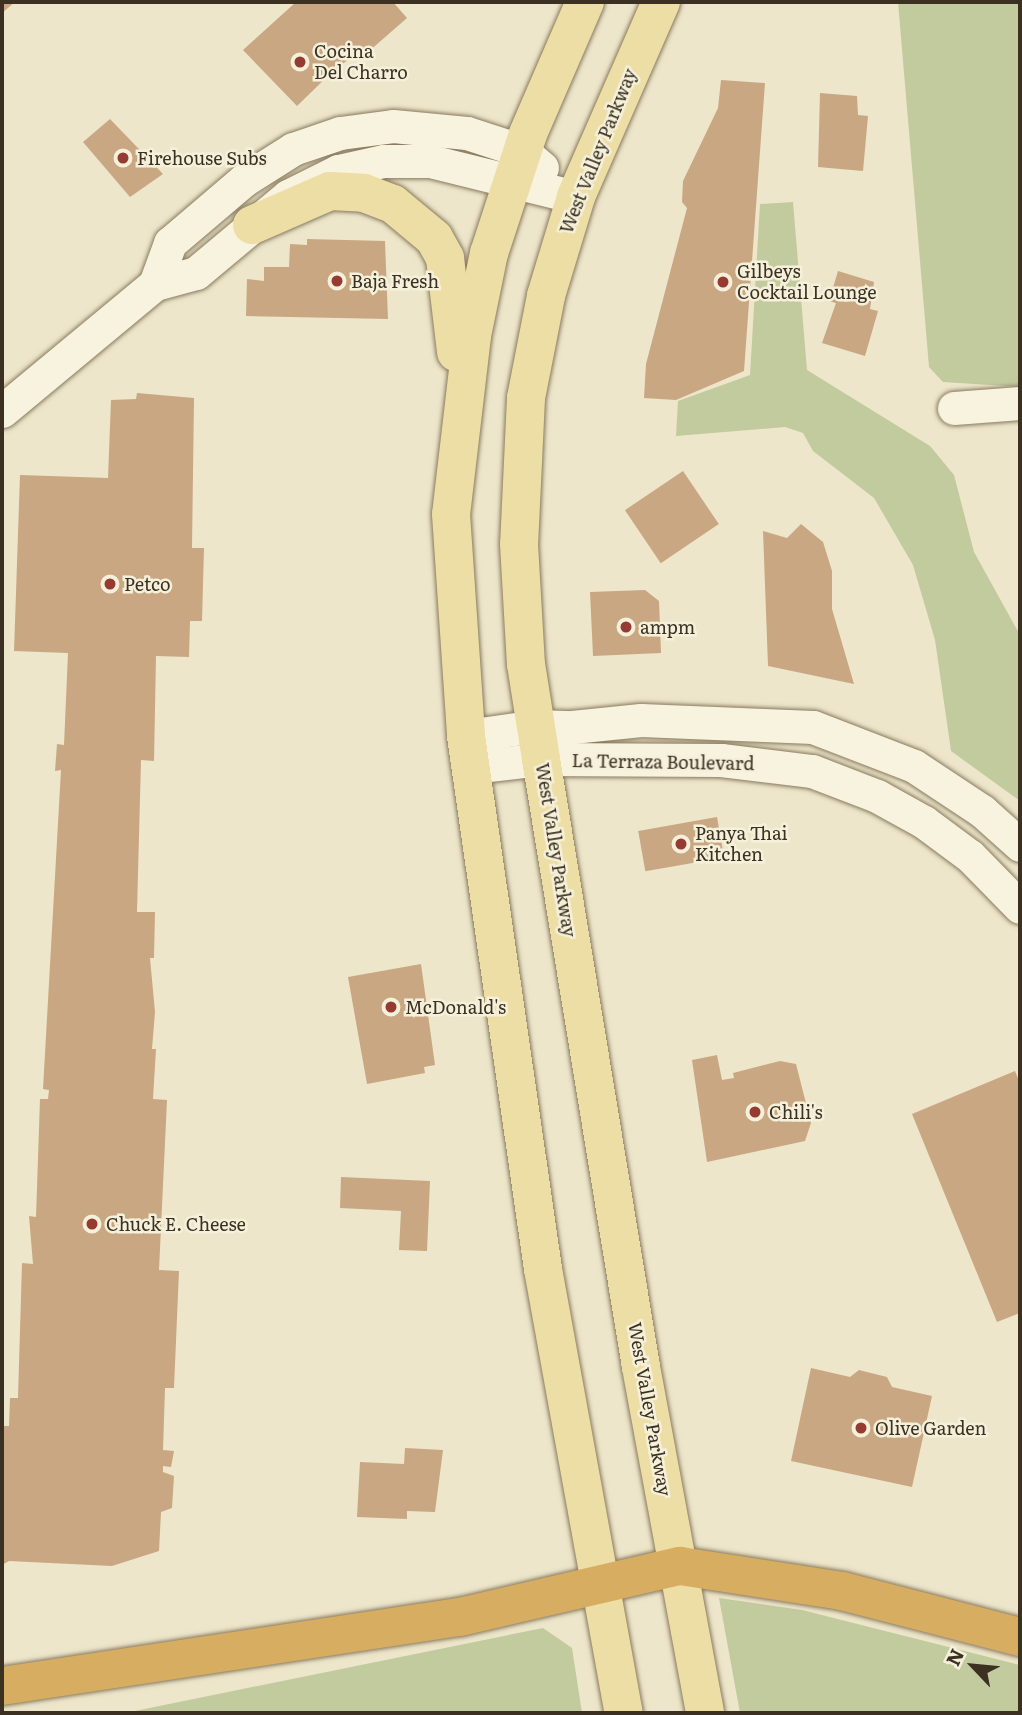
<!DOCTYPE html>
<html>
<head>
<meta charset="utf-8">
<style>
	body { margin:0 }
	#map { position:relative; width:1022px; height:1715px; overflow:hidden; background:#ede6ca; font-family:Literata,serif }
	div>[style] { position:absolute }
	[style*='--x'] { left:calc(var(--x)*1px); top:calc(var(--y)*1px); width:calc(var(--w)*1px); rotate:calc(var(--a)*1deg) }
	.green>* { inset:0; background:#c2cb9e }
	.building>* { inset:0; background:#c9a782; transform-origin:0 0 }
	.roads { filter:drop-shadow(0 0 2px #897a5f) drop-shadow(0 0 2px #897a5f) }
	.minor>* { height:33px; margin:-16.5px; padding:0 16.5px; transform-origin:16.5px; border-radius:16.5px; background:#f8f3de }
	.major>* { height:38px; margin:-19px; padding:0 19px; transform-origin:19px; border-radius:19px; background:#eddea5 }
	.highway>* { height:38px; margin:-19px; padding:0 19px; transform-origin:19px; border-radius:19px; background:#d7ae61 }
	.dots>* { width:19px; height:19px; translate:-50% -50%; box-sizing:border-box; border:4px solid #f5f0da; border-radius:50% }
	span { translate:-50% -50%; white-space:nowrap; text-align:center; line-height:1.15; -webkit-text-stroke:5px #f5f0da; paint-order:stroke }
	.poi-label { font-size:18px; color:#3b3022 }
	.left { translate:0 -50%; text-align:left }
	.street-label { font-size:18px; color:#3b3022 }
	.frame { position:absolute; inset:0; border:4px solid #3b3022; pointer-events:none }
	.north { position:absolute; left:938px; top:1631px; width:70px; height:70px; -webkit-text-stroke:5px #f5f0da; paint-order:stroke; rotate:296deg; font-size:19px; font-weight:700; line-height:28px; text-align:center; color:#3b3022 }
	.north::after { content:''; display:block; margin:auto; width:24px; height:32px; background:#3b3022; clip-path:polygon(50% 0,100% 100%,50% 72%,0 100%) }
</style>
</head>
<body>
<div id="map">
	<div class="green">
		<i style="clip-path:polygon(898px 2px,1020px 2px,1020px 387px,943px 382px,929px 367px)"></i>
		<i style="clip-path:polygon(793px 202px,807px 370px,930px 446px,954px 475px,974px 552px,1020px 635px,1020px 801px,951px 751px,935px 640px,913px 565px,874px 498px,813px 451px,803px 433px,785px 427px,676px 436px,678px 401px,750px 375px,760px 204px)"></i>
		<i style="clip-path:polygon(719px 1598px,802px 1610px,1020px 1665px,1020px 1713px,740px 1713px)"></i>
		<i style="clip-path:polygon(543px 1628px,572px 1648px,582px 1713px,125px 1713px)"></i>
	</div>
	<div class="building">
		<i style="clip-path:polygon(2px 2px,15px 2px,2px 13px)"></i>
		<i style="clip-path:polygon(296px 2px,393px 2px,407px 18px,368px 52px,364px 48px,333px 71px,297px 106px,243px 50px)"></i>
		<i style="clip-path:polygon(721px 80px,765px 83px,744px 371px,676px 400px,644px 398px,646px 364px,687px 208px,682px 202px,683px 181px,718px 108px)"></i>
		<i style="clip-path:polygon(820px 93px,857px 96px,858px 115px,868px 116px,863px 171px,818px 167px)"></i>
		<i style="clip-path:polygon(110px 119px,163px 174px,130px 197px,83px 142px)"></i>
		<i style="clip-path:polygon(307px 239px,385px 241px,388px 319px,246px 316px,247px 279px,264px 281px,264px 267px,289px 267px,290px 244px,307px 245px)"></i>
		<i style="clip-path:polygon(838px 271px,874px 282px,870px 309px,878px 311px,865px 356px,822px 343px,836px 303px,829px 301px)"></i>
		<i style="clip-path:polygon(137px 393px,194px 398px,192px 548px,204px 548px,202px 621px,190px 621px,189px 657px,156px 656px,154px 761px,141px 760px,137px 912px,155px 912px,154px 958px,150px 958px,155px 1012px,152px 1049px,156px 1049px,153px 1099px,167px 1100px,159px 1270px,179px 1271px,174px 1388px,165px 1388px,163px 1450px,174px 1451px,171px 1467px,163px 1466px,163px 1472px,174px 1476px,172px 1508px,161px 1512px,159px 1551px,112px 1566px,9px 1561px,2px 1565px,2px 1426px,9px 1426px,10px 1398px,18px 1398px,22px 1263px,33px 1264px,29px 1216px,36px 1217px,40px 1099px,48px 1099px,49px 1090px,43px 1089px,61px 770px,55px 771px,57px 744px,64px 745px,68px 653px,14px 651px,20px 475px,108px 478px,111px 400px,136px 399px)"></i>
		<i style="left:683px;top:471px;width:64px;height:70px;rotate:56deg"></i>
		<i style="clip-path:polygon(801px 524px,823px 542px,832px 571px,832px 609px,854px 684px,768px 666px,763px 531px,787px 538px)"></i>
		<i style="clip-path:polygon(645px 590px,659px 601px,661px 653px,593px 656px,590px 592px)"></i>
		<i style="left:717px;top:817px;width:41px;height:80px;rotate:80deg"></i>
		<i style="clip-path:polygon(421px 964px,435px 1065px,424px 1067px,425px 1073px,367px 1084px,348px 977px)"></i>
		<i style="clip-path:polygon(717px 1055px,722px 1080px,734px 1078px,733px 1073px,780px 1061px,796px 1064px,811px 1123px,805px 1141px,707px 1162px,692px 1060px)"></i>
		<i style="clip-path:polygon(1015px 1071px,1020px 1083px,1020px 1313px,997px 1322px,912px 1114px)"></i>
		<i style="clip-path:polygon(341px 1177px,430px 1181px,427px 1251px,399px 1250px,401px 1211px,340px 1208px)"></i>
		<i style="clip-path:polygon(811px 1368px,850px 1377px,859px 1370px,887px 1377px,892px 1387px,932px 1396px,912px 1487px,791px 1461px)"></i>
		<i style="clip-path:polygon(405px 1448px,443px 1450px,435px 1512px,407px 1511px,407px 1519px,357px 1517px,360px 1462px,404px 1464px)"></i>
	</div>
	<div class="roads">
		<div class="minor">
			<i style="--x:155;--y:284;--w:44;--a:-69.9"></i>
			<i style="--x:170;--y:243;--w:97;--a:-40.4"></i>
			<i style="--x:244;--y:180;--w:58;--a:-32.3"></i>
			<i style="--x:293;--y:149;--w:50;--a:-18.8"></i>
			<i style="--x:340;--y:133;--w:53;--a:-7.5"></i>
			<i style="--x:393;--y:126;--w:74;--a:5.4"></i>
			<i style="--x:467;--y:133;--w:58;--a:18.1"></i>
			<i style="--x:522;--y:151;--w:26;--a:40"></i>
			<i style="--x:954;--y:408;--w:66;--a:-4.3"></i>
			<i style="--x:2;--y:411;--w:199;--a:-39.7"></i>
			<i style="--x:155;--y:284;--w:42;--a:-15"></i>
			<i style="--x:196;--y:273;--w:120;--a:-39.9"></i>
			<i style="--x:288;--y:196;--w:56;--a:-26.6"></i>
			<i style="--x:338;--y:171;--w:47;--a:-12.3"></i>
			<i style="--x:384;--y:161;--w:46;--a:0"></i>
			<i style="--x:430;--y:161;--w:150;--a:13.9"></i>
			<i style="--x:466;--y:736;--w:71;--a:-8.1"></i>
			<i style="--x:536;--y:726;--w:36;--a:2"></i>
			<i style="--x:572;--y:727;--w:69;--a:-5.8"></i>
			<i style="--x:641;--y:720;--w:172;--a:2.3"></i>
			<i style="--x:813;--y:727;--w:108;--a:21.1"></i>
			<i style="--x:914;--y:766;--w:82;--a:33.5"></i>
			<i style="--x:982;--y:811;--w:51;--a:41.8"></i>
			<i style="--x:471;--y:767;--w:70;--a:-6.5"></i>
			<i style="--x:541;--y:759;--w:180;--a:0.3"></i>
			<i style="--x:721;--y:760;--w:92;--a:6.9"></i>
			<i style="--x:812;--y:771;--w:70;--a:21"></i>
			<i style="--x:877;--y:796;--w:54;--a:29"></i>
			<i style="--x:924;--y:822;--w:57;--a:36.5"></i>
			<i style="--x:970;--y:856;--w:71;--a:45.6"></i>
		</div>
		<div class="major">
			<i style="--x:585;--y:2;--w:144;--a:113.4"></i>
			<i style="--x:528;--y:134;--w:125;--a:108.1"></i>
			<i style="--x:489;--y:253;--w:85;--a:101.6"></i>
			<i style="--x:472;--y:336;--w:179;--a:96.7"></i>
			<i style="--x:451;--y:514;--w:223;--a:86.1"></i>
			<i style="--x:466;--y:736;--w:539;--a:81.78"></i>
			<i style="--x:543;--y:1269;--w:451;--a:79.7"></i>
			<i style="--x:661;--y:2;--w:213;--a:113.6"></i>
			<i style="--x:576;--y:197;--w:103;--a:106.9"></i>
			<i style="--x:546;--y:296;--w:104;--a:101.1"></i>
			<i style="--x:526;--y:398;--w:146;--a:92.7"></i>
			<i style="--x:519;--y:544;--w:120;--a:86.7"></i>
			<i style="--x:526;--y:664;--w:96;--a:81"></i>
			<i style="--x:541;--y:759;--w:616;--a:80.66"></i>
			<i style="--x:641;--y:1367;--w:352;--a:79.5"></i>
			<i style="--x:252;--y:225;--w:85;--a:-23.6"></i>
			<i style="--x:330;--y:191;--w:34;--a:3"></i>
			<i style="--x:364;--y:193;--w:31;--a:21"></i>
			<i style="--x:393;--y:204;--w:53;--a:39.7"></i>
			<i style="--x:434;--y:238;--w:23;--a:61"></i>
			<i style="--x:445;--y:258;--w:95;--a:83.3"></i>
		</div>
		<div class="highway">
			<i style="--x:2;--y:1686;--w:463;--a:-8.6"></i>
			<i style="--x:460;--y:1617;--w:226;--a:-13.1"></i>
			<i style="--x:680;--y:1566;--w:164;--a:8.8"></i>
			<i style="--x:842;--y:1591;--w:184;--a:14.5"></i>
		</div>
	</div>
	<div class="dots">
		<i style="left:300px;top:62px;background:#963b32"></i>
		<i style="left:123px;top:158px;background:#963b32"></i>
		<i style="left:337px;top:281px;background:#963b32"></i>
		<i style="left:723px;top:282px;background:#963b32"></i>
		<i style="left:110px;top:584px;background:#963b32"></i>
		<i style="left:626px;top:627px;background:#963b32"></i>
		<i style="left:681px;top:844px;background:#963b32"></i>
		<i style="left:391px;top:1007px;background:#963b32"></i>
		<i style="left:755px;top:1112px;background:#963b32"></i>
		<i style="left:92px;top:1224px;background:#963b32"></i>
		<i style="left:861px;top:1428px;background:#963b32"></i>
	</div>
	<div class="poi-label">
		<span class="left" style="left:314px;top:62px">Cocina<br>Del Charro</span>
		<span class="left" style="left:137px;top:158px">Firehouse Subs</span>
		<span class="left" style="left:737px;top:282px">Gilbeys<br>Cocktail Lounge</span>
		<span class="left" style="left:351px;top:281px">Baja Fresh</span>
		<span class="left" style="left:124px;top:584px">Petco</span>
		<span class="left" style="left:640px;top:627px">ampm</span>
		<span class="left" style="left:695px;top:844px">Panya Thai<br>Kitchen</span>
		<span class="left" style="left:405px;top:1007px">McDonald's</span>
		<span class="left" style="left:769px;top:1112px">Chili's</span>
		<span class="left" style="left:106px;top:1224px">Chuck E. Cheese</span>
		<span class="left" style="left:875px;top:1428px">Olive Garden</span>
	</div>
	<div class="street-label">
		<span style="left:598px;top:151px;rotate:-68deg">West Valley Parkway</span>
		<span style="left:663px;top:762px;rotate:1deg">La Terraza Boulevard</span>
		<span style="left:556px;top:850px;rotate:81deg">West Valley Parkway</span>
		<span style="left:650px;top:1409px;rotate:80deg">West Valley Parkway</span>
	</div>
	<div class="frame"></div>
	<div class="north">N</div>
</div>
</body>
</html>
